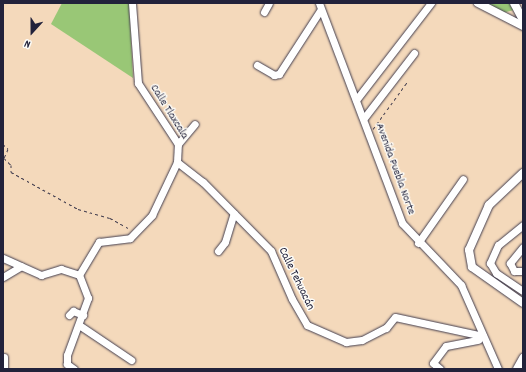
<!DOCTYPE html>
<html>
<head>
<meta charset="utf-8">
<style>
	body { margin:0 }
	#map { position:relative; width:526px; height:372px; overflow:hidden; background:#f4d9bb; font-family:Dekko,sans-serif }
	div>[style] { position:absolute }
	[style*='--x'] { left:calc(var(--x)*1px); top:calc(var(--y)*1px); width:calc(var(--w)*1px); rotate:calc(var(--a)*1deg) }
	.green>* { inset:0; background:#99c776 }
	.path>* { height:1px; margin-top:-0.5px; transform-origin:0; background:repeating-linear-gradient(90deg,#423d4e 0 3px,transparent 0 6px) }
	.roads { filter:drop-shadow(0 0 1px #423d4e) drop-shadow(0 0 1px #423d4e) }
	.minor>* { height:7px; margin:-3.5px; padding:0 3.5px; transform-origin:3.5px; border-radius:3.5px; background:#fff }
	.major>* { height:8px; margin:-4px; padding:0 4px; transform-origin:4px; border-radius:4px; background:#fff }
	span { translate:-50% -50%; white-space:nowrap; text-align:center; line-height:1.15; -webkit-text-stroke:3px #fdfcf7; paint-order:stroke }
	.street-label { font-size:12px; color:#22223b }
	.frame { position:absolute; inset:0; border:4px solid #22223b; pointer-events:none }
	.north { position:absolute; left:12px; top:12px; width:40px; height:40px; -webkit-text-stroke:3px #fdfcf7; paint-order:stroke; rotate:201deg; font-size:11px; font-weight:700; line-height:16px; text-align:center; color:#22223b }
	.north::after { content:''; display:block; margin:auto; width:14px; height:18px; background:#22223b; clip-path:polygon(50% 0,100% 100%,50% 72%,0 100%) }
</style>
</head>
<body>
<div id="map">
	<div class="green">
		<i style="clip-path:polygon(62px 3px,129px 3px,133px 78px,51px 24px)"></i>
		<i style="clip-path:polygon(485px 3px,515px 3px,514px 10px,502px 13px)"></i>
	</div>
	<div class="path">
		<i style="--x:373;--y:129;--w:59;--a:-53.9"></i>
		<i style="--x:3;--y:144;--w:7;--a:45"></i>
		<i style="--x:8;--y:149;--w:10;--a:114"></i>
		<i style="--x:4;--y:158;--w:10;--a:45"></i>
		<i style="--x:11;--y:165;--w:7;--a:90"></i>
		<i style="--x:11;--y:172;--w:77;--a:28.9"></i>
		<i style="--x:78;--y:209;--w:33;--a:16"></i>
		<i style="--x:110;--y:218;--w:23;--a:29"></i>
	</div>
	<div class="roads">
		<div class="minor">
			<i style="--x:319;--y:3;--w:235;--a:69.3"></i>
			<i style="--x:402;--y:223;--w:86;--a:46.4"></i>
			<i style="--x:461;--y:285;--w:92;--a:66.2"></i>
			<i style="--x:264;--y:12;--w:10;--a:-61"></i>
			<i style="--x:257;--y:65;--w:20;--a:30"></i>
			<i style="--x:274;--y:75;--w:5;--a:-11"></i>
			<i style="--x:279;--y:74;--w:77;--a:-57.1"></i>
			<i style="--x:356;--y:100;--w:123;--a:-52.3"></i>
			<i style="--x:364;--y:118;--w:82;--a:-52.4"></i>
			<i style="--x:178;--y:144;--w:26;--a:-50"></i>
			<i style="--x:177;--y:162;--w:33;--a:38"></i>
			<i style="--x:203;--y:182;--w:97;--a:45.4"></i>
			<i style="--x:271;--y:251;--w:52;--a:66.4"></i>
			<i style="--x:292;--y:299;--w:30;--a:60"></i>
			<i style="--x:307;--y:325;--w:43;--a:23.6"></i>
			<i style="--x:346;--y:342;--w:16;--a:-7"></i>
			<i style="--x:362;--y:340;--w:27;--a:-27"></i>
			<i style="--x:386;--y:328;--w:14;--a:-51"></i>
			<i style="--x:395;--y:317;--w:90;--a:12.2"></i>
			<i style="--x:523;--y:225;--w:32;--a:141"></i>
			<i style="--x:498;--y:245;--w:20;--a:114"></i>
			<i style="--x:490;--y:263;--w:12;--a:59"></i>
			<i style="--x:496;--y:273;--w:32;--a:34"></i>
			<i style="--x:418;--y:243;--w:78;--a:-54.9"></i>
			<i style="--x:523;--y:247;--w:21;--a:129"></i>
			<i style="--x:510;--y:263;--w:9;--a:63"></i>
			<i style="--x:514;--y:271;--w:9;--a:0"></i>
			<i style="--x:218;--y:251;--w:11;--a:-52"></i>
			<i style="--x:225;--y:242;--w:30;--a:-73"></i>
			<i style="--x:3;--y:258;--w:42;--a:24.1"></i>
			<i style="--x:41;--y:275;--w:21;--a:-17"></i>
			<i style="--x:61;--y:269;--w:19;--a:18"></i>
			<i style="--x:3;--y:277;--w:21;--a:-31"></i>
			<i style="--x:69;--y:315;--w:6;--a:-45"></i>
			<i style="--x:73;--y:311;--w:11;--a:22"></i>
			<i style="--x:79;--y:325;--w:63;--a:33.9"></i>
			<i style="--x:4;--y:369;--w:12;--a:-90"></i>
			<i style="--x:74;--y:369;--w:9;--a:-144"></i>
			<i style="--x:67;--y:364;--w:9;--a:-90"></i>
			<i style="--x:67;--y:355;--w:61;--a:-69.8"></i>
			<i style="--x:88;--y:298;--w:25;--a:-111"></i>
			<i style="--x:79;--y:275;--w:39;--a:-59"></i>
			<i style="--x:99;--y:242;--w:31;--a:-7"></i>
			<i style="--x:130;--y:238;--w:32;--a:-46"></i>
			<i style="--x:152;--y:215;--w:59;--a:-64.7"></i>
			<i style="--x:177;--y:162;--w:18;--a:-87"></i>
			<i style="--x:178;--y:144;--w:73;--a:-123.3"></i>
			<i style="--x:138;--y:83;--w:80;--a:-94.3"></i>
			<i style="--x:440;--y:369;--w:9;--a:-139"></i>
			<i style="--x:433;--y:363;--w:21;--a:-53"></i>
			<i style="--x:446;--y:346;--w:33;--a:-11"></i>
		</div>
		<div class="major">
			<i style="--x:478;--y:3;--w:51;--a:27.1"></i>
			<i style="--x:514;--y:3;--w:19;--a:62"></i>
			<i style="--x:523;--y:173;--w:47;--a:136.7"></i>
			<i style="--x:489;--y:205;--w:49;--a:114"></i>
			<i style="--x:469;--y:250;--w:17;--a:80"></i>
			<i style="--x:472;--y:267;--w:62;--a:35.2"></i>
			<i style="--x:517;--y:369;--w:13;--a:-61"></i>
		</div>
	</div>
	<div class="street-label">
		<span style="left:169px;top:112px;rotate:58deg">Calle Tlaxcala</span>
		<span style="left:395px;top:169px;rotate:70deg">Avenida Puebla Norte</span>
		<span style="left:296px;top:279px;rotate:64deg">Calle Tehuacán</span>
	</div>
	<div class="frame"></div>
	<div class="north">N</div>
</div>
</body>
</html>
